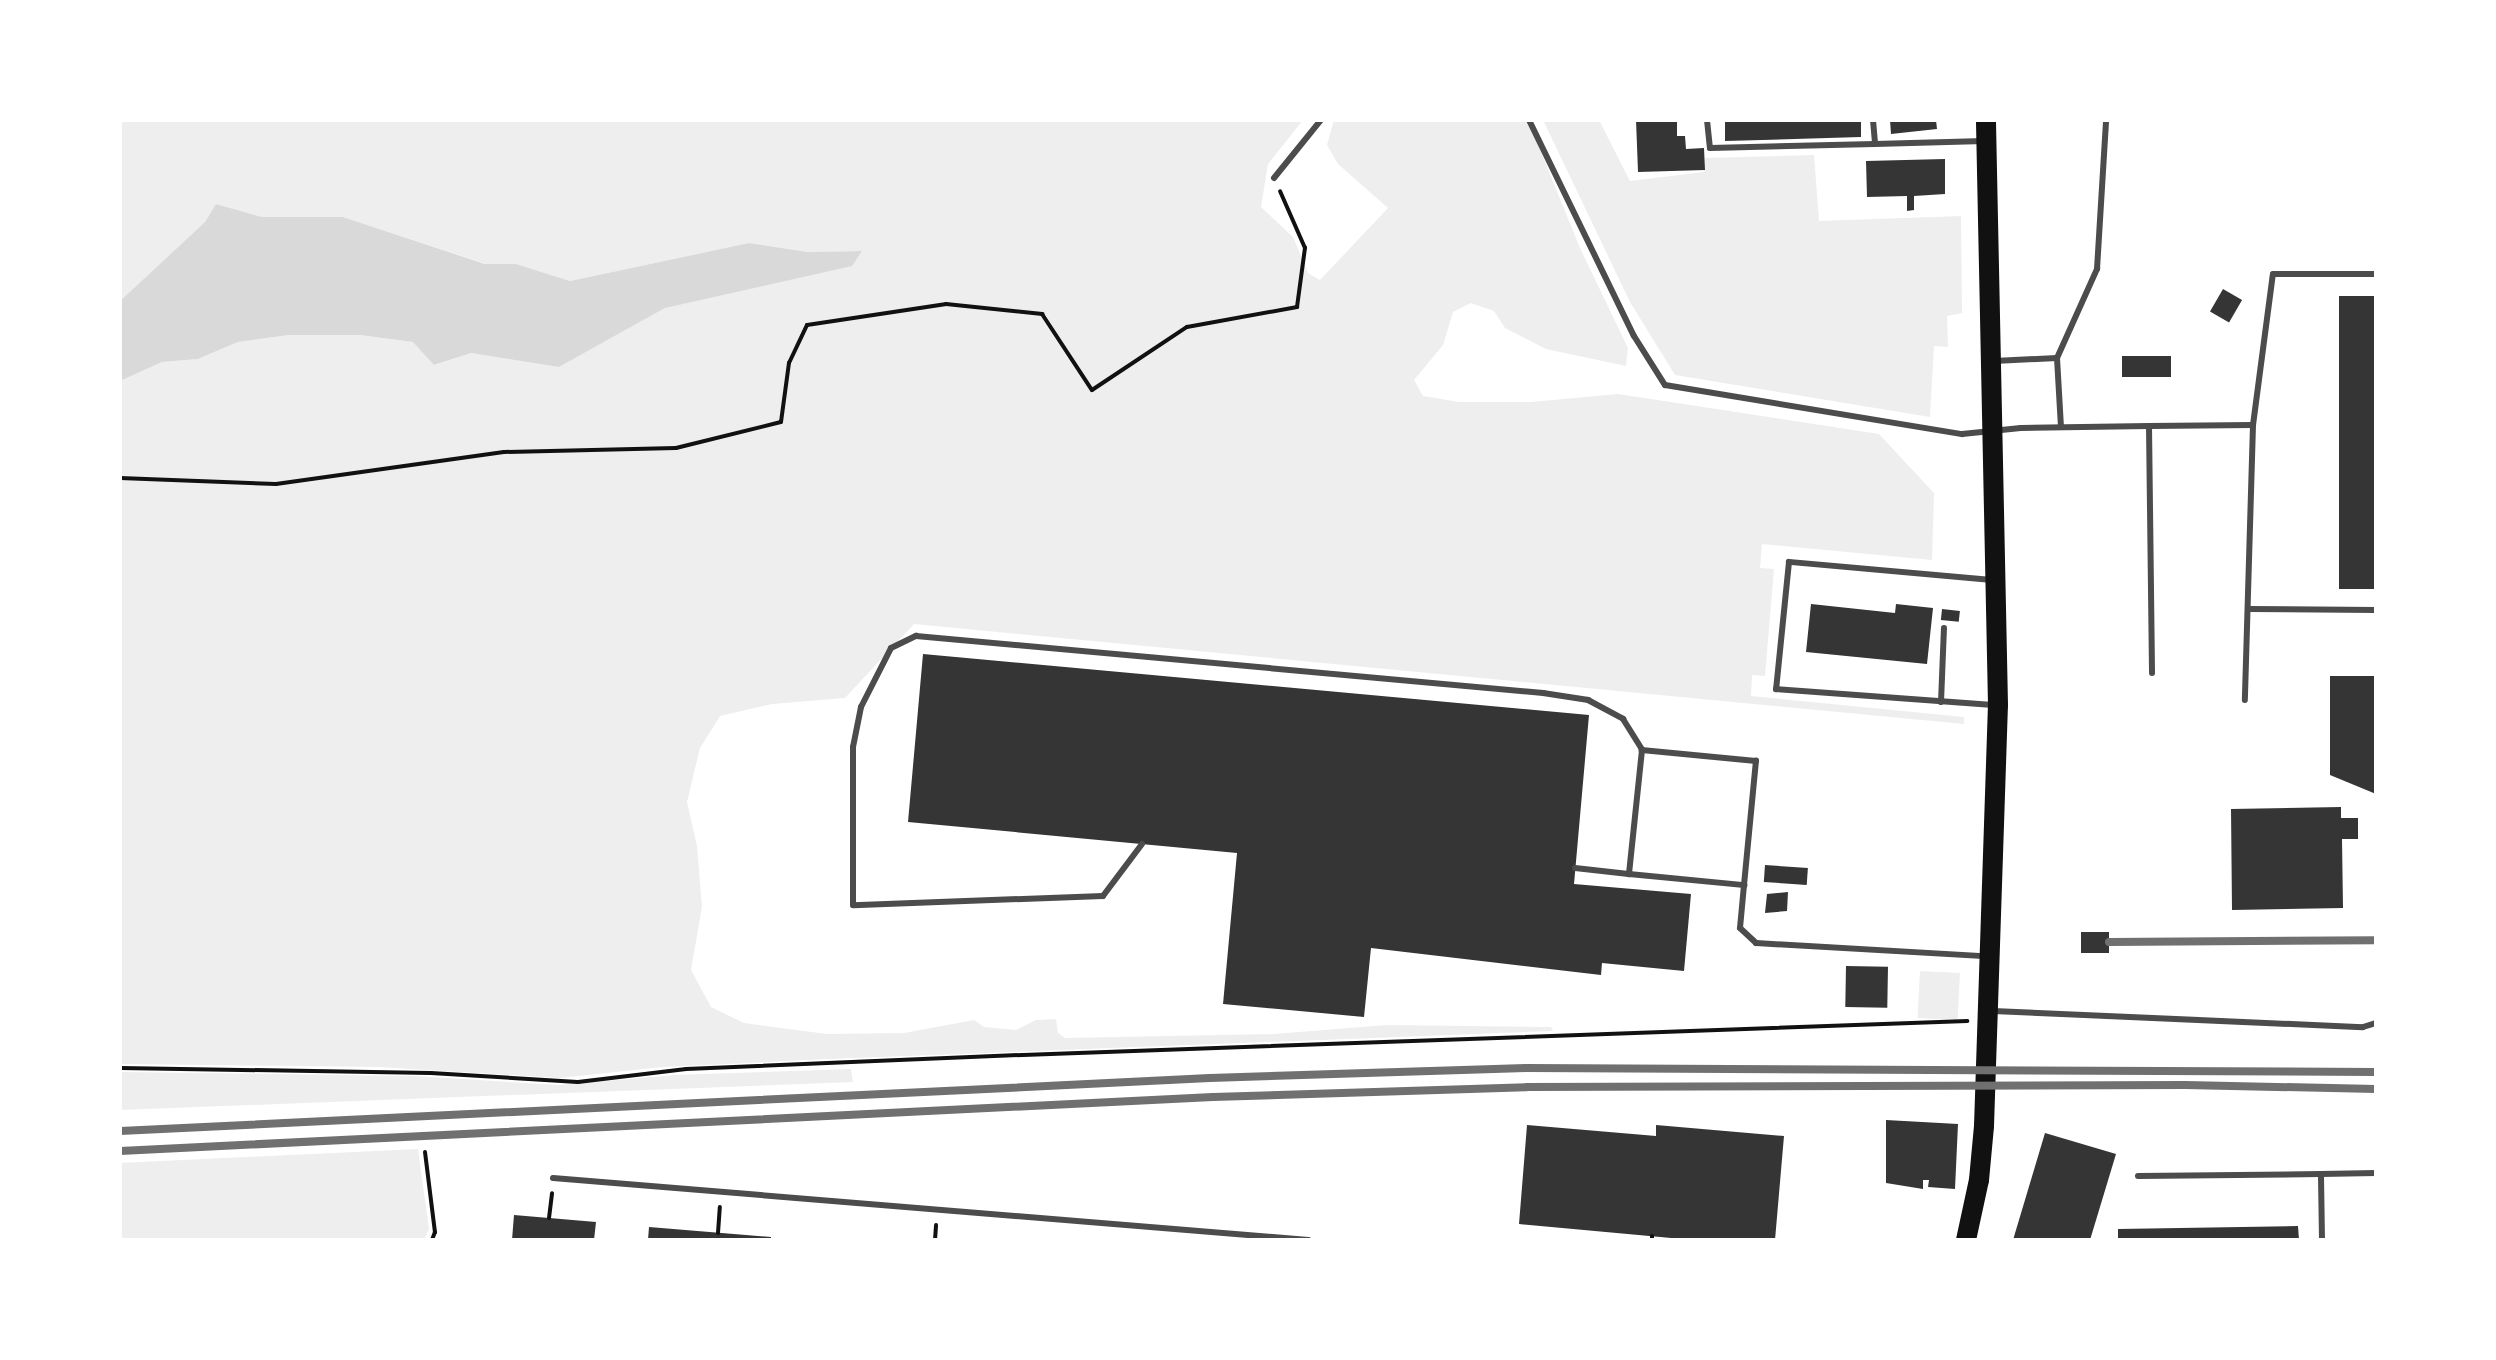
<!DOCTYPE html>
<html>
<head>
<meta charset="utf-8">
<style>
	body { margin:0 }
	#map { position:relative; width:2496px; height:1360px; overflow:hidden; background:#fff; font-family:"PT Serif",serif }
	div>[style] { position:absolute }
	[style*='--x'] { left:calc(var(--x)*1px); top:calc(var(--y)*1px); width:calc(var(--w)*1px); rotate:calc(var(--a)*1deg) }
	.green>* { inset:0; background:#eee; transform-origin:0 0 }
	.water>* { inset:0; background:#d9d9d9 }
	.building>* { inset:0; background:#353535; transform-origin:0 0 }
	.path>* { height:4px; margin:-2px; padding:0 2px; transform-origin:2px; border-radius:2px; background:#111 }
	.service>* { height:6px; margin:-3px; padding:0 3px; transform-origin:3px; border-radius:3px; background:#4c4c4c }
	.secondary>* { height:20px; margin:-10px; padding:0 10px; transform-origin:10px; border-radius:10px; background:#111 }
	.rail>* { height:8px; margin:-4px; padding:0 4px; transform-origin:4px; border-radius:4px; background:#707070 }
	span { translate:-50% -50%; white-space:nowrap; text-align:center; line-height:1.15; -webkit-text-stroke:8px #fff; paint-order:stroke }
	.frame { position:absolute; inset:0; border:122px solid #fff; pointer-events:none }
</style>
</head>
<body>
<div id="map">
	<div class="green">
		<i style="clip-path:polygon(120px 120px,1303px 120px,1268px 164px,1261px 207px,1293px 237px,1308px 273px,1320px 280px,1388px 208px,1338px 164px,1327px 145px,1334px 120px,1528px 120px,1580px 248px,1628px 348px,1626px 366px,1546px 349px,1505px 328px,1494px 311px,1471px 303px,1453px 312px,1443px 345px,1414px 380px,1423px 396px,1459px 402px,1531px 402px,1618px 394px,1879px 434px,1934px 493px,1932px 560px,1762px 544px,1760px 568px,1774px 569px,1765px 676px,1752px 675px,1751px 696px,1964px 717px,1964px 724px,914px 624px,845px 698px,772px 704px,720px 716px,700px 748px,687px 802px,697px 846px,702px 907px,691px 970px,711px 1007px,744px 1023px,827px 1034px,904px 1033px,974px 1020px,984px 1027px,1016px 1030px,1036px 1020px,1056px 1019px,1058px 1033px,1065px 1038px,1274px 1034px,1387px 1025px,1551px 1027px,1553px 1031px,829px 1059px,663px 1067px,560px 1078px,379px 1067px,120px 1064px,120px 381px,162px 362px,198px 359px,238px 342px,289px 335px,360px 335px,414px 342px,435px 365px,471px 353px,559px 367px,665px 308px,861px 251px,808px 252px,749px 243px,570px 281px,516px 264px,486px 264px,343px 217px,262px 217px,216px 204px,205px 222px,120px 301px)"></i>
		<i style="clip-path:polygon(1543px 120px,1599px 120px,1630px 181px,1704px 172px,1705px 158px,1814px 155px,1819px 221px,1961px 216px,1962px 313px,1947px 316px,1948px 347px,1934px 346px,1930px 417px,1675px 375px,1630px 302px)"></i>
		<i style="left:1920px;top:971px;width:40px;height:47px;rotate:3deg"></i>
		<i style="clip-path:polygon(851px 1069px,853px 1082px,120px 1110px,120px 1072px,414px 1076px,558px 1085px,675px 1075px)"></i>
		<i style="clip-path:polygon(418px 1149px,429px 1229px,424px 1240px,120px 1240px,120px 1163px)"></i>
	</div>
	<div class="water">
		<i style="clip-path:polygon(216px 204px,262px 217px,343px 217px,485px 264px,516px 264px,570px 281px,749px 243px,808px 252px,862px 251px,852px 266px,665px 308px,559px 367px,471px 353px,434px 365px,413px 342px,360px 335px,289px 335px,238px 342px,198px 359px,162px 362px,120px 381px,120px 301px,205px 222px)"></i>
	</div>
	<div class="building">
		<i style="clip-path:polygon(1636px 120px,1677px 120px,1677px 136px,1685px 136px,1686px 149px,1704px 148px,1705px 170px,1638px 172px)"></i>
		<i style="clip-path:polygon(1725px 120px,1861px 120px,1861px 137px,1725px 141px)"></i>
		<i style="clip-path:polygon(1890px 120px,1936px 120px,1937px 129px,1891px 134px)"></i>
		<i style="clip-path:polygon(1945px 159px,1945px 194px,1914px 196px,1914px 210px,1907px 211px,1907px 196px,1867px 197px,1866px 161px)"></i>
		<i style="left:2223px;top:289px;width:22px;height:26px;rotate:30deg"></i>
		<i style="left:2376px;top:296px;width:293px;height:37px;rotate:90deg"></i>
		<i style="left:2171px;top:356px;width:21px;height:49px;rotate:90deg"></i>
		<i style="clip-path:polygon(1811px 604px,1895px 613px,1896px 604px,1933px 608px,1927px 664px,1806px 652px)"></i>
		<i style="left:1942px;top:609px;width:18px;height:11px;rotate:6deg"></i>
		<i style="clip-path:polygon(923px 654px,1589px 715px,1574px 884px,1691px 894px,1684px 971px,1602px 963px,1601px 975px,1371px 948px,1364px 1017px,1223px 1004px,1237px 853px,908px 822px)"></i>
		<i style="clip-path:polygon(2330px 676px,2376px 676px,2376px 794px,2330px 775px)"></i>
		<i style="clip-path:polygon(2341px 807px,2341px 818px,2358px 818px,2358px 839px,2342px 839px,2343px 908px,2232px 910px,2231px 809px)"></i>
		<i style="left:1765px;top:865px;width:43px;height:17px;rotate:4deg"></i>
		<i style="clip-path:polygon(1788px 892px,1787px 911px,1765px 913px,1767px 894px)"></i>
		<i style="left:2081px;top:932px;width:28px;height:21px"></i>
		<i style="left:1846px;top:966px;width:42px;height:41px;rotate:1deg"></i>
		<i style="clip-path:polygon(1886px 1120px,1958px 1124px,1955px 1189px,1928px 1187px,1929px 1180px,1923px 1180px,1923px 1189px,1886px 1183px)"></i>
		<i style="clip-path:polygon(1527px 1125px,1656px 1136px,1656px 1125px,1784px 1136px,1775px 1240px,1693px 1240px,1519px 1224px)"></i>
		<i style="clip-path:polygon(2045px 1133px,2116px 1154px,2090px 1240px,2013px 1240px)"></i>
		<i style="clip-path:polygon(514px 1215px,596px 1222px,594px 1240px,512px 1240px)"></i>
		<i style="clip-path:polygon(2298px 1226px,2299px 1240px,2118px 1240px,2118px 1229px)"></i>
		<i style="clip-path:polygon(649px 1227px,771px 1237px,771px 1240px,648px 1240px)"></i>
	</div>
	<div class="path">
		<i style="--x:120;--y:478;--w:156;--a:2.2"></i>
		<i style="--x:276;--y:484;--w:230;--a:-8"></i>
		<i style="--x:504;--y:452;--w:172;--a:-1.3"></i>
		<i style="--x:676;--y:448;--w:108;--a:-13.9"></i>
		<i style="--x:781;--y:422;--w:60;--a:-82.3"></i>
		<i style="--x:789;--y:363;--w:42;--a:-64.7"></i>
		<i style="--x:807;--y:325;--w:141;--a:-8.6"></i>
		<i style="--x:946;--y:304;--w:97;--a:5.9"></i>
		<i style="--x:1042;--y:314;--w:91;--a:56.7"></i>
		<i style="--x:1092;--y:390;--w:114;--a:-33.6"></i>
		<i style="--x:1187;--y:327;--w:112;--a:-10.3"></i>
		<i style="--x:1297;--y:307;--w:60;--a:-82.3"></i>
		<i style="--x:1305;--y:248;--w:62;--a:-113.7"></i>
		<i style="--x:120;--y:1068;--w:311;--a:0.9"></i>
		<i style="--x:431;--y:1073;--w:147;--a:3.5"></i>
		<i style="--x:578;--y:1082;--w:109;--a:-6.9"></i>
		<i style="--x:686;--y:1069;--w:337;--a:-2.4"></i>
		<i style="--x:1023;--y:1055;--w:945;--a:-2.06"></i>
		<i style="--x:425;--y:1152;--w:81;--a:82.9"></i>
		<i style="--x:435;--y:1232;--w:9;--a:111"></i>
		<i style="--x:549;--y:1218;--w:25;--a:-83"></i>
		<i style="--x:718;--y:1233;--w:26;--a:-86"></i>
		<i style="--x:935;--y:1240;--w:15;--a:-86"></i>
		<i style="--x:1652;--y:1240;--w:4;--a:-90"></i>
	</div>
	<div class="service">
		<i style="--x:1529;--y:120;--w:240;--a:64.1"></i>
		<i style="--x:1634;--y:336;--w:58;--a:57.7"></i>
		<i style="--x:1665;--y:385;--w:301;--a:9.4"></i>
		<i style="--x:1962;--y:434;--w:59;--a:-5.8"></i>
		<i style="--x:2021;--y:428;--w:128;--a:-0.9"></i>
		<i style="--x:2149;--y:426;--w:247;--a:89.3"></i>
		<i style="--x:1707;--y:120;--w:28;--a:84"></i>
		<i style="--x:1710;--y:148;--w:165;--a:-1.4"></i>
		<i style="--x:1873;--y:120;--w:24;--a:85"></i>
		<i style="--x:1875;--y:144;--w:109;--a:-1.6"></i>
		<i style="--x:1274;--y:178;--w:75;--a:-51"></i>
		<i style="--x:2057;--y:358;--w:98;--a:-65.8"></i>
		<i style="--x:2097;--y:269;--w:149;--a:-86.5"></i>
		<i style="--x:1994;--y:361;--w:63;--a:-2.7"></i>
		<i style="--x:2057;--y:358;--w:69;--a:86.7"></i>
		<i style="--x:2253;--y:425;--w:152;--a:-82.5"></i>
		<i style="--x:2273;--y:274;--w:103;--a:0"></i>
		<i style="--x:2149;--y:426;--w:104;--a:-0.6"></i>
		<i style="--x:2253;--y:425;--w:275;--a:91.7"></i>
		<i style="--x:1992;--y:580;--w:204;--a:-174.9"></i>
		<i style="--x:1789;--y:562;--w:128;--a:95.8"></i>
		<i style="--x:1776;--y:689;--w:221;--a:4.2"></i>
		<i style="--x:2248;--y:609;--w:128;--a:0.4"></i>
		<i style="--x:1941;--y:702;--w:74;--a:-87.7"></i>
		<i style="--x:1142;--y:844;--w:65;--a:126.9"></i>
		<i style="--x:1103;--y:896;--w:250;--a:177.9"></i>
		<i style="--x:853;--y:905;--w:158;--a:-90"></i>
		<i style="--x:853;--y:747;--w:41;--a:-78.7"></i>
		<i style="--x:861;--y:707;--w:66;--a:-63"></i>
		<i style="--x:891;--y:648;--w:28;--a:-26"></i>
		<i style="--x:916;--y:636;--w:630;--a:5.19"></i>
		<i style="--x:1543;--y:693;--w:46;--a:8.8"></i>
		<i style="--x:1588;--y:700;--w:40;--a:28"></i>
		<i style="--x:1623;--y:719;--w:36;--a:58"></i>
		<i style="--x:1575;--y:868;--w:54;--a:6.3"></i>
		<i style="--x:1744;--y:885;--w:125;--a:-84.5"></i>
		<i style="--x:1756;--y:761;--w:115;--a:-174.5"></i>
		<i style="--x:1642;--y:750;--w:125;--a:96"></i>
		<i style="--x:1629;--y:874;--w:116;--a:5.5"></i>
		<i style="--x:1744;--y:885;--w:43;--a:95.3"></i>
		<i style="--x:1740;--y:928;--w:22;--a:43"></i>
		<i style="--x:1756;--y:943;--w:228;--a:3.3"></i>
		<i style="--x:1993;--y:1011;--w:370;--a:2.5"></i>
		<i style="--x:2363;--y:1027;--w:14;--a:-17"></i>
		<i style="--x:2138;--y:1176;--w:183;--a:-0.6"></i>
		<i style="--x:553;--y:1178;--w:758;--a:4.69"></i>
		<i style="--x:2322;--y:1240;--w:66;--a:-90.9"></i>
		<i style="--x:2321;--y:1174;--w:55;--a:-1"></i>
	</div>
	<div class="secondary">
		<i style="--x:1966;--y:1240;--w:61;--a:-77.8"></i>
		<i style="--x:1979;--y:1180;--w:54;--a:-84.7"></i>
		<i style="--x:1984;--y:1126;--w:421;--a:-88.1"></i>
		<i style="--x:1998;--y:705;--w:585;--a:-91.18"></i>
	</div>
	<div class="rail">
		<i style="--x:2109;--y:942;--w:267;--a:-0.4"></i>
		<i style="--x:120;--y:1131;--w:1091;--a:-2.78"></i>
		<i style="--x:1210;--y:1078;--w:316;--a:-1.8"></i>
		<i style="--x:1526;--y:1068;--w:850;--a:0.27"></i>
		<i style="--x:120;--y:1151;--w:1094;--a:-2.83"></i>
		<i style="--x:1213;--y:1097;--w:314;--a:-1.8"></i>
		<i style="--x:1527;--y:1087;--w:658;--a:-0.17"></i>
		<i style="--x:2185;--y:1085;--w:191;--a:1.2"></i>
	</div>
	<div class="frame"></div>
</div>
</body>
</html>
